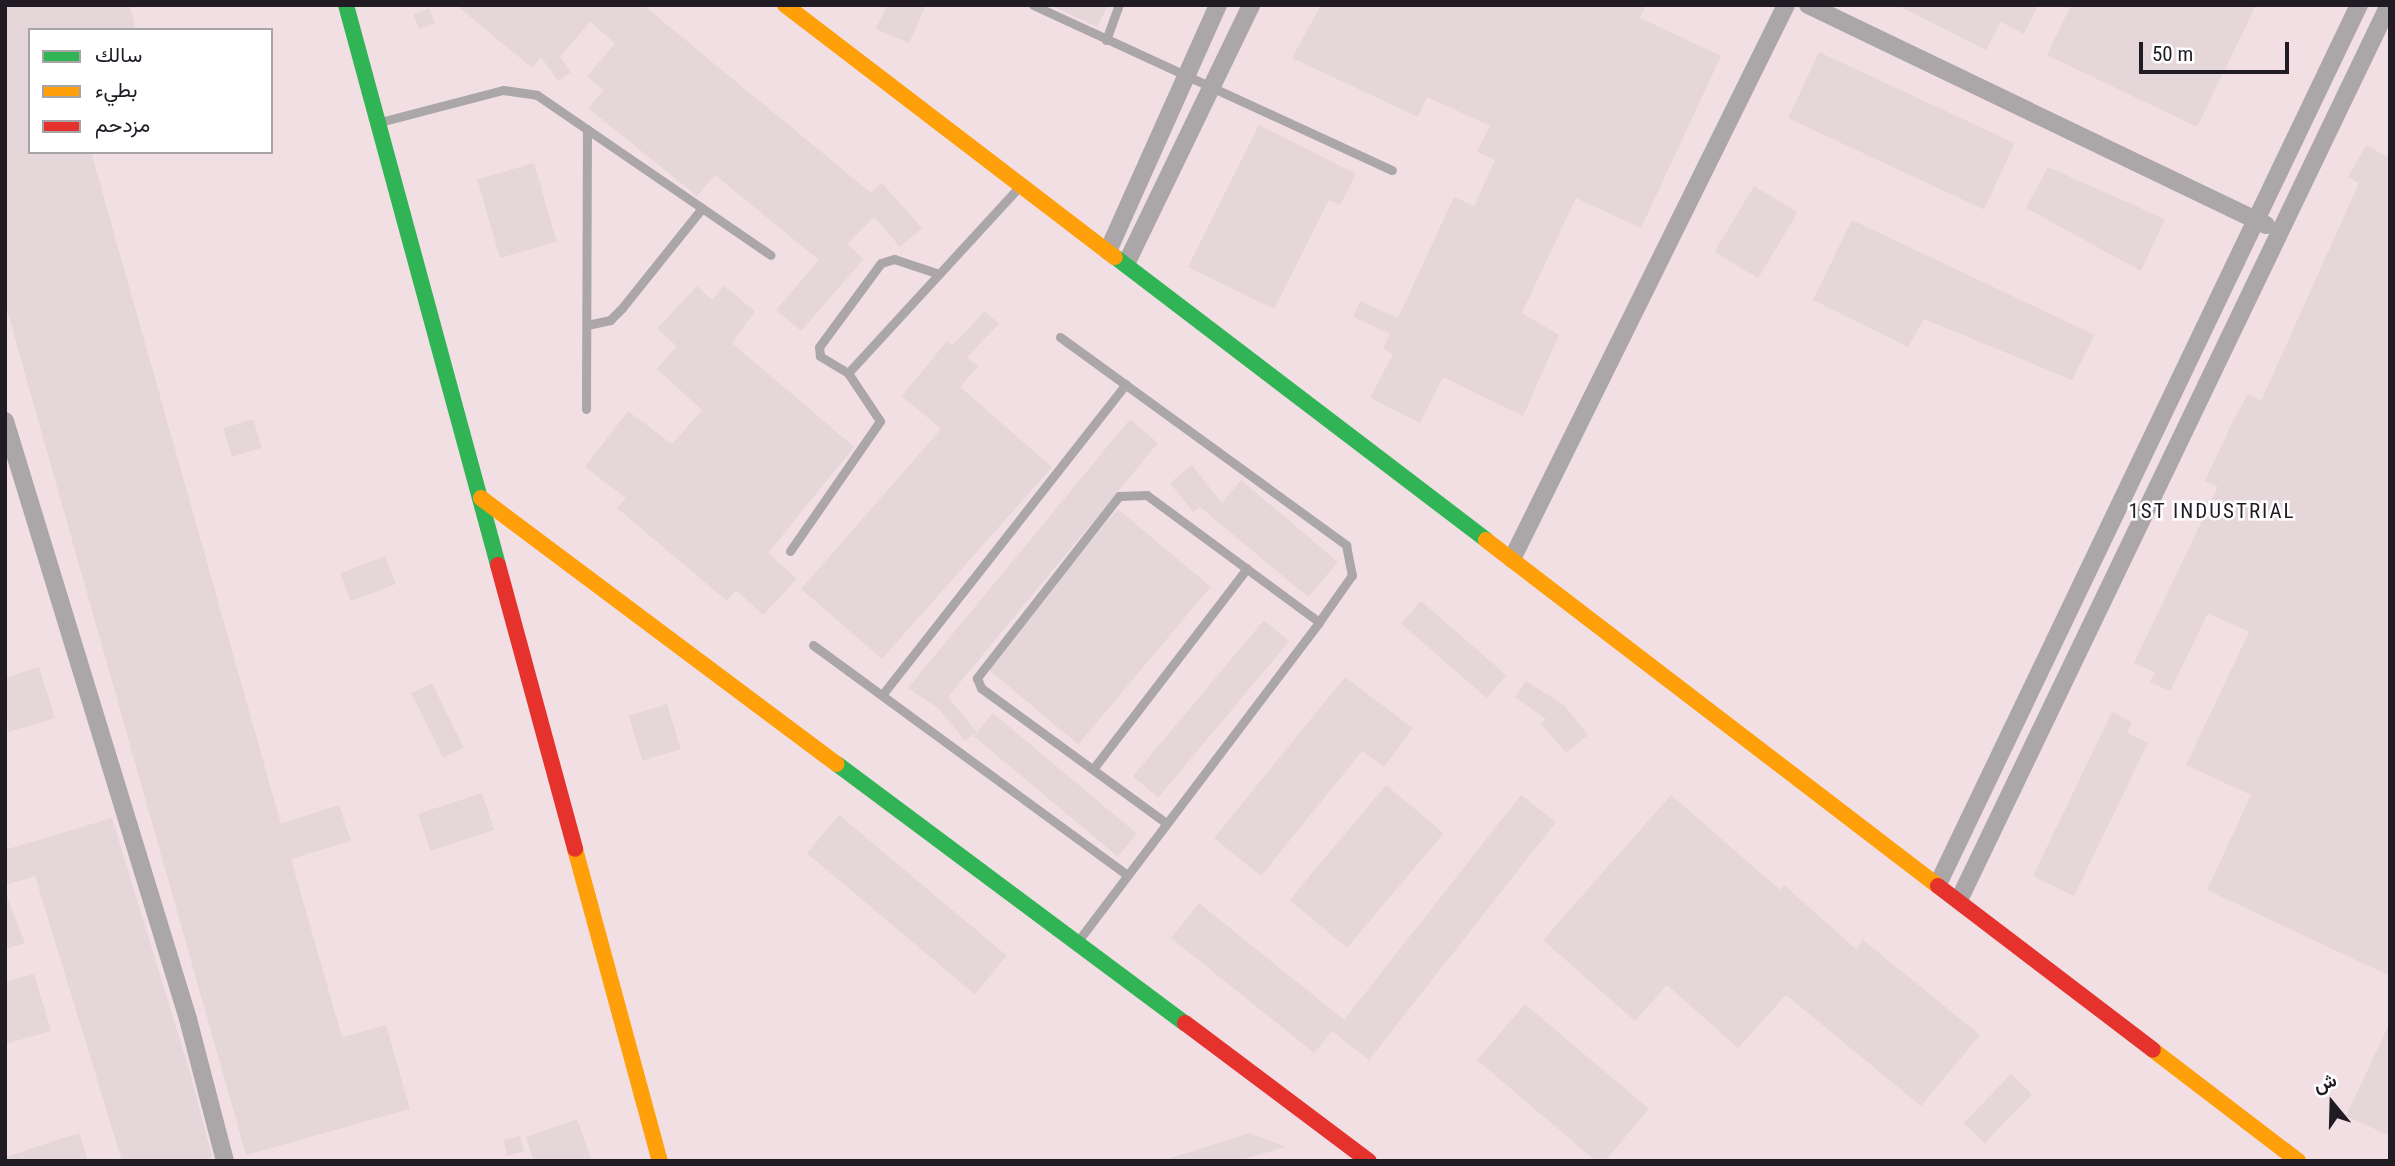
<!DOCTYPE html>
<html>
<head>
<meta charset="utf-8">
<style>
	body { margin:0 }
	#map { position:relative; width:2395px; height:1166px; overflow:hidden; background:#f1e8f5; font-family:"Roboto Condensed",Vazirmatn,sans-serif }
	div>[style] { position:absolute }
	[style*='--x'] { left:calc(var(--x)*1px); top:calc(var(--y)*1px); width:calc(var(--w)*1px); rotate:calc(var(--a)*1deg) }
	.industrial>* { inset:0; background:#f2dfe4 }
	.building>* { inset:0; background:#e4d6d9; transform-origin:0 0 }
	.lane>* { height:9px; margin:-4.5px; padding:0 4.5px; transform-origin:4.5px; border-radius:4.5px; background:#aba7a8 }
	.street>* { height:18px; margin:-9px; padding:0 9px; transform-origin:9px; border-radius:9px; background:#aba7a8 }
	.fast>* { height:16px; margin:-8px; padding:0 8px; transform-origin:8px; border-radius:8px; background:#30b455 }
	.slow>* { height:16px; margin:-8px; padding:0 8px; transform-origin:8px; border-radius:8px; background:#ff9f0a }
	.jam>* { height:16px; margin:-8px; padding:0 8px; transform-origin:8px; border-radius:8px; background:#e5322d }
	span { translate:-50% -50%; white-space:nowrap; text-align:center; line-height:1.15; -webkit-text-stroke:5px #fff; paint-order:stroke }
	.neighbourhood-label { font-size:21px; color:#211b24; letter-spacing:2px }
	.frame { position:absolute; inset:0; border:7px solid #211b24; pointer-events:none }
	.legend { position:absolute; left:28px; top:28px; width:245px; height:126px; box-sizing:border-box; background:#fff; border:2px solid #a6a4a7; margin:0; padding:9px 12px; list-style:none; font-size:21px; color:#211b24 }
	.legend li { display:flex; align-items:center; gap:14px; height:35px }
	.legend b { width:35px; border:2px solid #a6a4a7 }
	.north { position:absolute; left:2297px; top:1068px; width:70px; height:70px; -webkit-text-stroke:5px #fff; paint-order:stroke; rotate:341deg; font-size:19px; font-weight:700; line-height:28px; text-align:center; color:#211b24 }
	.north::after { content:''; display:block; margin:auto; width:24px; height:32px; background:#211b24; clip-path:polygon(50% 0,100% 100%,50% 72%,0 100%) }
	.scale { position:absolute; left:2139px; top:42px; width:150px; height:32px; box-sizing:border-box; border:4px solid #211b24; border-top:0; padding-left:9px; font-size:21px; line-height:24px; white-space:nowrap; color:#211b24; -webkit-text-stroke:5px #fff; paint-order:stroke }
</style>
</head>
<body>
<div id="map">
	<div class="industrial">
		<i style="clip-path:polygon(evenodd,5px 5px,2390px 5px,2390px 1161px,5px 1161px,5px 5px,30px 30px,271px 30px,271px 152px,30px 152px,30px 30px)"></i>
	</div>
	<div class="building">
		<i style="clip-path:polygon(5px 5px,129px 5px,136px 30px,30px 30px,30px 152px,91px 152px,281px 824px,339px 805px,351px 841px,291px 859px,342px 1037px,386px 1025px,410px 1109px,246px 1155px,5px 303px)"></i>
		<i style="clip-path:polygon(456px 5px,643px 5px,871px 193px,882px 183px,922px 228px,900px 247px,874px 217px,847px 244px,864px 259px,801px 331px,776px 310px,819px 260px,715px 175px,697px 196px,588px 108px,604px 90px,587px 77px,615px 43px,590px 22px,560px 57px,571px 72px,558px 81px,541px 57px,532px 68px)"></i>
		<i style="clip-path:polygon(887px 5px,926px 5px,909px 43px,876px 29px)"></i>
		<i style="clip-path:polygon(1050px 5px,1108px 5px,1097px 27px)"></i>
		<i style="clip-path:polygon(1321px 5px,1646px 5px,1640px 18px,1721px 56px,1641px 228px,1576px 198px,1522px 313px,1559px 335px,1523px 416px,1443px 377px,1420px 423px,1370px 398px,1393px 354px,1383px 349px,1390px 334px,1353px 317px,1360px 301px,1398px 318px,1454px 197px,1474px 206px,1495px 160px,1477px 152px,1490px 126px,1427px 97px,1418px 117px,1292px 58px)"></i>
		<i style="clip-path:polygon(1897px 5px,2038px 5px,2024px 34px,2001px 22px,1986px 50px)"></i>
		<i style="clip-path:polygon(2071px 5px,2256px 5px,2197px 127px,2047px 55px)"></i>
		<i style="left:429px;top:8px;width:16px;height:17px;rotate:68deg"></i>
		<i style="left:1819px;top:52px;width:216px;height:73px;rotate:25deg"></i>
		<i style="clip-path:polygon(1259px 125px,1356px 174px,1340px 205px,1329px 200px,1274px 309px,1188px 267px)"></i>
		<i style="clip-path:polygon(2366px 145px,2390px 158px,2390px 976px,2207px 890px,2251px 795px,2186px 765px,2249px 632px,2208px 613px,2170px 691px,2150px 682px,2155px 672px,2134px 663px,2218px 487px,2205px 481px,2233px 421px,2248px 394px,2261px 401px,2359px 183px,2348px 177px)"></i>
		<i style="left:534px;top:163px;width:82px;height:59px;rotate:74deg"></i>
		<i style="clip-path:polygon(2048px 167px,2165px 219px,2141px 271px,2026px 208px)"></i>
		<i style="left:1754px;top:186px;width:51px;height:77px;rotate:31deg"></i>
		<i style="clip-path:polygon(1852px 220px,2095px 335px,2072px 380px,1924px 319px,1908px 347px,1813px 300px)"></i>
		<i style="clip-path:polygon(697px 286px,712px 300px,724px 286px,755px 311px,732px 343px,854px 447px,768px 553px,797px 579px,763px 615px,736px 590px,727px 601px,617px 508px,626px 498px,585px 467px,628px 411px,672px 444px,702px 410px,657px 369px,677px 346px,657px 329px)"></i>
		<i style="clip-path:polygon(985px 311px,999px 324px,967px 357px,978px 366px,960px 387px,1052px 467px,882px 659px,801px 589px,941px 429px,902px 396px,947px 341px,952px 346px)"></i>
		<i style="left:253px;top:419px;width:30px;height:31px;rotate:73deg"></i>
		<i style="clip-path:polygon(1130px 419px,1158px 443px,948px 697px,977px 732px,965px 741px,939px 709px,908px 688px)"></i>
		<i style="clip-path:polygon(1192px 465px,1222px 503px,1241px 480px,1338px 562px,1308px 597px,1200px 507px,1193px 512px,1170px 483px)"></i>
		<i style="left:1118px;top:509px;width:121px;height:206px;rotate:40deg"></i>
		<i style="left:385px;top:556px;width:30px;height:48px;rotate:69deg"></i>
		<i style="left:1421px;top:601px;width:113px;height:30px;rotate:41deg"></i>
		<i style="left:1264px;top:620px;width:33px;height:204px;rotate:40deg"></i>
		<i style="clip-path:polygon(39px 667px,55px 718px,8px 732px,5px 678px)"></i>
		<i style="clip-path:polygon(1345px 677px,1413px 728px,1384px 767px,1362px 751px,1261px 876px,1214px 838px)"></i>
		<i style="clip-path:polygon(1526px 681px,1564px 705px,1588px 735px,1566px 753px,1541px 723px,1546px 719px,1515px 697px)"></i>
		<i style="left:432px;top:683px;width:72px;height:23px;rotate:64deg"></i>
		<i style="left:667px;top:704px;width:47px;height:40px;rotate:73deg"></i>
		<i style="clip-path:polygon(2112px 712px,2132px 722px,2127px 733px,2148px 743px,2074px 896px,2033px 876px)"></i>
		<i style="left:993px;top:713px;width:188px;height:30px;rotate:40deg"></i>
		<i style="left:1386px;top:785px;width:75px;height:150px;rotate:40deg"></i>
		<i style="left:482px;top:793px;width:39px;height:67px;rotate:72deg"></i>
		<i style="clip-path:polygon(1521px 795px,1556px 822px,1369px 1060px,1332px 1031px,1314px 1053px,1171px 938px,1199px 903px,1344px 1020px)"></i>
		<i style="clip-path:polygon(1671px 795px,1780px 890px,1784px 885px,1856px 949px,1863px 940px,1980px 1035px,1921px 1106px,1786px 995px,1738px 1048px,1667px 985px,1635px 1021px,1543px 940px)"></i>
		<i style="left:839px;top:815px;width:219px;height:50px;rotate:40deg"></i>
		<i style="clip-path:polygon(112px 818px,191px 1076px,212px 1157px,202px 1161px,122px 1161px,35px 876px,5px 885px,5px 850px)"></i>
		<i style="clip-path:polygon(5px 892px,25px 943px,5px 949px)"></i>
		<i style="clip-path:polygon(34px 974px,51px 1031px,5px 1044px,5px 982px)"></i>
		<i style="clip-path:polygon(1525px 1004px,1649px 1109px,1605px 1161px,1596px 1161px,1477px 1060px)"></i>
		<i style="clip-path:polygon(2390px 1022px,2390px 1136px,2346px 1116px)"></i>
		<i style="left:2011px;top:1074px;width:29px;height:68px;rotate:44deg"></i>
		<i style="clip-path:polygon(577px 1119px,592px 1161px,534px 1161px,526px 1137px)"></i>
		<i style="clip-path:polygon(79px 1133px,88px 1161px,5px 1161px,5px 1157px)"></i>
		<i style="clip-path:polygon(1250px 1133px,1286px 1147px,1236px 1161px,1161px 1161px)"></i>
		<i style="left:520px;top:1136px;width:16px;height:17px;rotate:76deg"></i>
	</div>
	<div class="lane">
		<i style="--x:1033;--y:5;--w:395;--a:24.7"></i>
		<i style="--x:1106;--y:40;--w:37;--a:-70"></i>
		<i style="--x:380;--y:122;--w:127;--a:-14.6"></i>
		<i style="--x:503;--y:90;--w:34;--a:8"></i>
		<i style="--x:537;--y:95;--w:283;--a:34.4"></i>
		<i style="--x:587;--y:325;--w:24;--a:-12"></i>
		<i style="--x:610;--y:320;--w:17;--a:-45"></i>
		<i style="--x:622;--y:308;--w:128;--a:-51.3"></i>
		<i style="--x:1060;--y:337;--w:354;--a:36"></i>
		<i style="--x:1346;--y:545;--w:31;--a:79"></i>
		<i style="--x:1352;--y:575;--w:57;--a:125.1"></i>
		<i style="--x:848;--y:373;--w:33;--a:-149"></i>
		<i style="--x:820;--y:356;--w:9;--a:-96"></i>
		<i style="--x:819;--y:347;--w:104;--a:-53.6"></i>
		<i style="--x:881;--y:263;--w:14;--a:-17"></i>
		<i style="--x:894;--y:259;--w:47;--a:18.4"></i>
		<i style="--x:586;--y:409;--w:280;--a:-89.8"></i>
		<i style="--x:790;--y:551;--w:158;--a:-55.3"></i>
		<i style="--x:880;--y:421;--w:58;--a:-123.7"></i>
		<i style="--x:848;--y:373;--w:254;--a:-47.4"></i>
		<i style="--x:813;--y:645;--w:389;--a:36.2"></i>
		<i style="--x:882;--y:695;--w:395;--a:-51.9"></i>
		<i style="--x:1093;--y:769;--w:253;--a:-52.5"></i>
		<i style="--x:1078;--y:941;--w:400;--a:-52.9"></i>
		<i style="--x:1319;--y:622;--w:214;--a:-143.6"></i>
		<i style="--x:1147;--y:495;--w:28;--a:178"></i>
		<i style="--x:1119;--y:496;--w:231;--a:128"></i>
		<i style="--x:977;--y:678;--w:11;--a:68"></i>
		<i style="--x:981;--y:688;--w:229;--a:36.1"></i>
	</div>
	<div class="street">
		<i style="--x:1808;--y:5;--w:508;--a:25.66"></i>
		<i style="--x:1108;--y:251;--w:269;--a:-65.9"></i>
		<i style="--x:1126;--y:264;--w:288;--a:-64.2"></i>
		<i style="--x:5;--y:421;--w:625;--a:72.98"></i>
		<i style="--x:188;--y:1019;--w:147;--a:75.4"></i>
		<i style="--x:1512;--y:559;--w:618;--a:-63.68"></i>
		<i style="--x:1938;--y:884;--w:975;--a:-64.41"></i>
		<i style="--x:1959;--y:900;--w:993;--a:-64.34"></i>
	</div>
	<div class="fast">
		<i style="--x:346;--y:5;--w:580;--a:74.81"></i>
		<i style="--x:1115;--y:257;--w:467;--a:37.3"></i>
		<i style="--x:837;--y:764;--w:434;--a:36.7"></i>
	</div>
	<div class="slow">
		<i style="--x:785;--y:5;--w:415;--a:37.4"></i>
		<i style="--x:481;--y:498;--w:444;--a:36.8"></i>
		<i style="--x:1486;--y:540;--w:569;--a:37.43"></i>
		<i style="--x:575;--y:849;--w:323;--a:74.8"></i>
		<i style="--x:2153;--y:1050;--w:183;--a:37.4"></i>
	</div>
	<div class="jam">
		<i style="--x:498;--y:565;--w:294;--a:74.8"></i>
		<i style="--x:1938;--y:886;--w:270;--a:37.3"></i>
		<i style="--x:1185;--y:1023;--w:230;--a:36.9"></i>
	</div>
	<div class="neighbourhood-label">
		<span style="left:2212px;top:511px">1ST INDUSTRIAL</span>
	</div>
	<div class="frame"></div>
	<ul class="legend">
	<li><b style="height:9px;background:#30b455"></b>سالك</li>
	<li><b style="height:9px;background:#ff9f0a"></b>بطيء</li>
	<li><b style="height:9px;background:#e5322d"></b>مزدحم</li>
	</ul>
	<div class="north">ش</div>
	<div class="scale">50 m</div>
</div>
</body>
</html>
